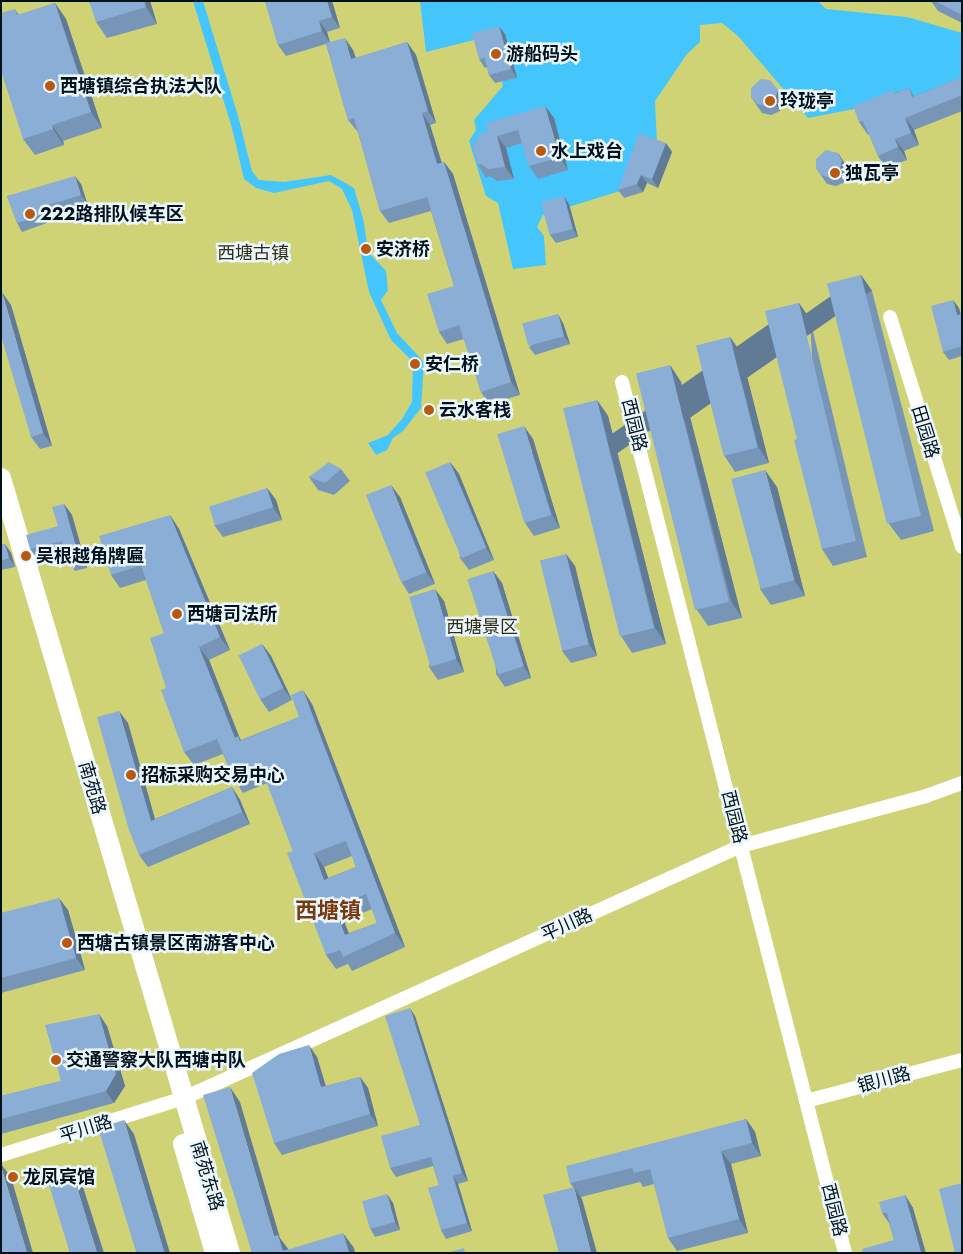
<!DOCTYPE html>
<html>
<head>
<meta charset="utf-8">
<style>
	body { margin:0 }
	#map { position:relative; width:963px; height:1254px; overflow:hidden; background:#cdeeff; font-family:Jost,"Noto Sans SC",sans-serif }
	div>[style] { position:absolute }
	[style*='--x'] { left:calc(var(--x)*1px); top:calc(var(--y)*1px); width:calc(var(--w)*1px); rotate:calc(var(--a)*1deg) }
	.green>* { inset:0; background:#cfd376; transform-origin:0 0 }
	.water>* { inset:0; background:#44c6fd }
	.street>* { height:14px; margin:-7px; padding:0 7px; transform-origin:7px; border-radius:7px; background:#fff }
	.secondary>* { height:20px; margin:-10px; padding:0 10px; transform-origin:10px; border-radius:10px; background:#fff }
	.wall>* { inset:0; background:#7796b7 }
	.shaded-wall>* { inset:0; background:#617a95; transform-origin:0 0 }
	.building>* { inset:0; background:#8aaed5; transform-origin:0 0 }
	.dots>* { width:14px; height:14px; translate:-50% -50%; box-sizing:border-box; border:2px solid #ecf7fd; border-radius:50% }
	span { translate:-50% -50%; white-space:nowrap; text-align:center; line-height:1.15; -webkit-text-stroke:5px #ecf7fd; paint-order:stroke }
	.poi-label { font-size:18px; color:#00131d; font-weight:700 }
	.left { translate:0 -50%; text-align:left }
	.park-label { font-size:18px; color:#2d2e15 }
	.street-label { font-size:18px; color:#00131d }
	.district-label { font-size:22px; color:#773a0f; font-weight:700 }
	.frame { position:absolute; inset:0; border:2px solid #00131d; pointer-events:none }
</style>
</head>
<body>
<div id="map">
	<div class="green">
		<i style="left:1px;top:1px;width:961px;height:1252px"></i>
	</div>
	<div class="water">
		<i style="clip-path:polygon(193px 1px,203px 1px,238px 116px,252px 171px,259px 180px,284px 182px,331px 175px,354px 188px,364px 222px,368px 252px,386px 271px,388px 290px,381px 300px,397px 333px,424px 362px,421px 408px,403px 431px,393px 438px,387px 450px,376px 455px,368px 443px,388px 435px,402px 419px,412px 402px,413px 362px,391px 340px,369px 292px,352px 210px,342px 189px,329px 181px,274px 193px,256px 188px,244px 179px,232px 128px)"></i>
		<i style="clip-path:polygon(420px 1px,818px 1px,826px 9px,907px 17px,962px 33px,962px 88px,808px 118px,738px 36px,722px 23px,700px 25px,700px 42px,687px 54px,655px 101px,657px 143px,636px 186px,543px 215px,537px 227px,544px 236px,546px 265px,513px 269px,498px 203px,486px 196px,469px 141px,476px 130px,474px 120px,503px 86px,490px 36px,426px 52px)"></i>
	</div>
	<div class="street">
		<i style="--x:890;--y:317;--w:241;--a:72.6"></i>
		<i style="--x:622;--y:382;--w:899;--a:75.64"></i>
		<i style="--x:806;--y:1101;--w:161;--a:-14.7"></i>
		<i style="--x:1;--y:1155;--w:192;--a:-17.3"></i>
		<i style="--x:184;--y:1098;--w:611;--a:-24.34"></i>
		<i style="--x:741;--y:846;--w:192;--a:-15.1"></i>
		<i style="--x:926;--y:796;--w:38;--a:-20"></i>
	</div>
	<div class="secondary">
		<i style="--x:1;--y:478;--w:808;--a:73.54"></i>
		<i style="--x:183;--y:1144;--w:114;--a:73.6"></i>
	</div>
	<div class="wall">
		<i style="clip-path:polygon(150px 1px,157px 24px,107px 38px,96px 22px)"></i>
		<i style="clip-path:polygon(265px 1px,332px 1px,340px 28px,327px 32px,330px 42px,353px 50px,356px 58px,407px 42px,416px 55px,436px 123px,430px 125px,442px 163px,444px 162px,453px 174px,520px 395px,489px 404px,481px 392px,464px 339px,447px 344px,439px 332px,454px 286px,431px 211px,389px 223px,380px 211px,358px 132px,348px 120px,326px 44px,286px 56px,278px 45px)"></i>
		<i style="clip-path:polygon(931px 1px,962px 1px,962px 23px,938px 11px)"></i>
		<i style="clip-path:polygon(55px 3px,66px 19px,102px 128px,63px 141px,64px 145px,35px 155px,23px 139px,15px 9px,19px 15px)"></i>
		<i style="clip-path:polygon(505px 34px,517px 78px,495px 83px,489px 75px,487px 67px,485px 68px,479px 59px)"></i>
		<i style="clip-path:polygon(962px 77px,962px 111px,914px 130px,919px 145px,904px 151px,907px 160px,886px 168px,878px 156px,869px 134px,868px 135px,859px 122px,895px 93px,909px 88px,914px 96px)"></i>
		<i style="clip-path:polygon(778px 90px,783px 98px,780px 111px,771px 115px,762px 113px,751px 97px)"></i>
		<i style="clip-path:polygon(554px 118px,568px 170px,538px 179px,529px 166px,522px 143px,506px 148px,514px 179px,497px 181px,490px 176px,486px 178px,478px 165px,472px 143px)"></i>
		<i style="clip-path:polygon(666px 143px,672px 152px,658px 188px,647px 183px,643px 192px,624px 198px,618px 190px)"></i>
		<i style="clip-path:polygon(838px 153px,848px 169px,845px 182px,836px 186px,827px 184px,816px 168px)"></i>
		<i style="clip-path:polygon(81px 184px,87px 203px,45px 216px,47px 223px,22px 232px,17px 223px,7px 196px)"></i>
		<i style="clip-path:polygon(569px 204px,578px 237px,556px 243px,550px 235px)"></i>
		<i style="clip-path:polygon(861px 275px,872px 291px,934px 531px,901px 540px,889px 524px)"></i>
		<i style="clip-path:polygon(11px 305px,52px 446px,40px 449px,31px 437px)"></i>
		<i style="clip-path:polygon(959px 308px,960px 314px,962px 314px,962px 356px,949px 360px,943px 352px)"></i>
		<i style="clip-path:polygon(810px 319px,867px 557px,833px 566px,822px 549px)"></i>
		<i style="clip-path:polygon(563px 323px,570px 344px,535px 355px,529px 347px)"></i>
		<i style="clip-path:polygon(730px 337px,741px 353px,769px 463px,735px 472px,724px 455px)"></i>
		<i style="clip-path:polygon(670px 365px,681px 382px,742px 618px,708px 626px,697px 610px)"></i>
		<i style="clip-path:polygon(597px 400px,608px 416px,666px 644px,632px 653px,621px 636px)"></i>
		<i style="clip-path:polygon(533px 439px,560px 528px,534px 536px,525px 523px)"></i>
		<i style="clip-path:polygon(450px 462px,459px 474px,494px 560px,469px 570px,460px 558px)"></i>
		<i style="clip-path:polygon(341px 469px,350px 481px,334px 495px,318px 490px,309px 477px)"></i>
		<i style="clip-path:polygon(777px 487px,805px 596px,771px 605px,760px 589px)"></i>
		<i style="clip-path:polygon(267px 488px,276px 500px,282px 520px,223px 537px,214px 525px)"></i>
		<i style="clip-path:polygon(400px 497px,435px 584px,409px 594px,401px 581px)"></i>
		<i style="clip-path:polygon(64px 504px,72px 515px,87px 568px,75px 571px,68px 560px,66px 553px,38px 560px,30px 549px,58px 526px)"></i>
		<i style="clip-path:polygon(evenodd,170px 515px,179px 529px,230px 650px,209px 660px,240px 739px,241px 740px,299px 717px,312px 704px,405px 947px,352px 971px,348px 964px,336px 969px,326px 955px,293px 851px,267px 783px,243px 793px,234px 779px,223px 754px,194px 765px,184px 752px,166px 688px,164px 633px,146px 580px,120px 588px,111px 575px,170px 515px,352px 856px,356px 867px,328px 878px,324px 867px,352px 856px,170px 515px,372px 909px,377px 923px,349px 933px,344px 921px,372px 909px)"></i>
		<i style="clip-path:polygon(5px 544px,11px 553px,15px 567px,1px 570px,1px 545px)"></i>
		<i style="clip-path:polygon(566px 554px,575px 566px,597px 656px,571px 663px,562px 651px)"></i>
		<i style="clip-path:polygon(493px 571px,502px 583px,531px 678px,505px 687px,496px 674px)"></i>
		<i style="clip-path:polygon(444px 601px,464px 672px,438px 680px,429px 667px)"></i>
		<i style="clip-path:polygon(262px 644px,271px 656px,292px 700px,269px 712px,260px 699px)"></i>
		<i style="clip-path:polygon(128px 723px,155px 819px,232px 787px,240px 800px,250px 824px,148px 867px,139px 855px)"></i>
		<i style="clip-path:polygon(68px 910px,85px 970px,1px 993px,1px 913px)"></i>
		<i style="clip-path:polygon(415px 1016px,468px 1181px,458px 1184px,472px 1231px,446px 1239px,441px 1230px,439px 1185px,433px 1166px,396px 1177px,390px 1168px,420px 1125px)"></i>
		<i style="clip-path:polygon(107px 1026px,125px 1086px,114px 1103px,1px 1134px,1px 1096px,61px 1081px)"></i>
		<i style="clip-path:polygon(317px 1057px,326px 1086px,360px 1077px,368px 1088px,378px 1126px,282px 1155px,274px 1143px)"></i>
		<i style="clip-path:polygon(746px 1119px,755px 1132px,761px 1156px,731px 1164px,748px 1233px,677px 1251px,668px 1238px,654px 1184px,643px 1187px,640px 1182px,581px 1197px,582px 1199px,570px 1183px)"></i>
		<i style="clip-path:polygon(905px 1195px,913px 1208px,894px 1240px,889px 1223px,882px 1213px)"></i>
		<i style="clip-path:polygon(393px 1203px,400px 1230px,375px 1237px,370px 1228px)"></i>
	</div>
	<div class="shaded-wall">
		<i style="clip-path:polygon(144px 1px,150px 1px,157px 24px,146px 7px)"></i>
		<i style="clip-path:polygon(327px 1px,332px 1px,340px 28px,332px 17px)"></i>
		<i style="clip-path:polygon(55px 3px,66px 19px,102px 128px,91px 112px)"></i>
		<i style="clip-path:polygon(319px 21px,327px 32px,330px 43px,322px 31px)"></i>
		<i style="clip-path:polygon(499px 26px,505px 34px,517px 78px,511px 69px)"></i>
		<i style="clip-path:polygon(345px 38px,353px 50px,360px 72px,351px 59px)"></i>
		<i style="clip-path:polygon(407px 42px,416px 55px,436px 123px,428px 111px)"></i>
		<i style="clip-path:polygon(778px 90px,783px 98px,780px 111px,774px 102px)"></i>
		<i style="clip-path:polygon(545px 106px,554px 118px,568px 170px,560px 157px)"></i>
		<i style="clip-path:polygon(422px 113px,430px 125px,446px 177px,437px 164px)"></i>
		<i style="clip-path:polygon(905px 118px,914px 130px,919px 145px,911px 133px)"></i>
		<i style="clip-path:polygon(52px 125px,63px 141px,64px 145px,53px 129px)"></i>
		<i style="clip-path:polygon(497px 136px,506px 148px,514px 179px,505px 167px)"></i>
		<i style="clip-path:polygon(895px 139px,904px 151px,907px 160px,898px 147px)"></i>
		<i style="clip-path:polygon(666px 143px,672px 152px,658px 188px,652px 179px)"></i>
		<i style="clip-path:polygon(838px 153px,848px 169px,845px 182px,839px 173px)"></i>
		<i style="clip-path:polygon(444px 162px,453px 174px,520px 395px,511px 382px)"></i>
		<i style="clip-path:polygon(641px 175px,647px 183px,643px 192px,637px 184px)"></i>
		<i style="clip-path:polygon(75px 176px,81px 184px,87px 203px,81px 195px)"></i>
		<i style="clip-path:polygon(564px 196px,569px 204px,578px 237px,573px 229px)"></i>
		<i style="clip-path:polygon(39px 208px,45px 216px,47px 223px,41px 215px)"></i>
		<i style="left:861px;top:275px;width:19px;height:248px;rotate:55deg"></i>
		<i style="clip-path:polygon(2px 292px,11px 305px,52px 446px,43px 433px)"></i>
		<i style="clip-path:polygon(953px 300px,959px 308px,962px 319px,957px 315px)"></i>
		<i style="left:799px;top:303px;width:19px;height:245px;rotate:55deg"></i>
		<i style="clip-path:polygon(558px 314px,563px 323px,570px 344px,564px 336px)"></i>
		<i style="clip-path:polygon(730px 337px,741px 353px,769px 463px,758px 447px)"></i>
		<i style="clip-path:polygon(670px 365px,681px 382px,742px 618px,731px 601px)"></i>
		<i style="clip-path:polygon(597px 400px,608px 416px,666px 644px,655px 628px)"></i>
		<i style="clip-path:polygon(524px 426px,533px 439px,560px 528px,552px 515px)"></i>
		<i style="clip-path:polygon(450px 462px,459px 474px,494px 560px,486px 548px)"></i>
		<i style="clip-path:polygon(765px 470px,777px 487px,805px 596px,794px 580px)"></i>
		<i style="clip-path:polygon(391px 485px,400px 497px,435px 584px,426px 572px)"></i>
		<i style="clip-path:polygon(267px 488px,276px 500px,282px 520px,273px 507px)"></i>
		<i style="clip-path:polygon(64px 504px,72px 515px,87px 568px,79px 557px)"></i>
		<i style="clip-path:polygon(170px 515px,179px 529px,230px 650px,220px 637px)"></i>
		<i style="clip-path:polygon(5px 544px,11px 553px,15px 567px,9px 558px)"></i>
		<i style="clip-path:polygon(566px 554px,575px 566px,597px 656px,589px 644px)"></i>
		<i style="clip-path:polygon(493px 571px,502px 583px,531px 678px,523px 666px)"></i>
		<i style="clip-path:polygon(435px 589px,444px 601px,464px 672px,456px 659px)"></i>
		<i style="clip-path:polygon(262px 644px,271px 656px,292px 700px,283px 688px)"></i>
		<i style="clip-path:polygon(199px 647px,209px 660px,240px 739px,248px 750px,235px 738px)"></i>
		<i style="clip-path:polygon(303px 690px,312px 704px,405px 947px,395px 933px)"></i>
		<i style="clip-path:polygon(119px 711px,128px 723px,159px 834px,151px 821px)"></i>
		<i style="clip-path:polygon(232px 787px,240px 800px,250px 824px,242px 812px)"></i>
		<i style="clip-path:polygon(314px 853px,324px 867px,334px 893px,324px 880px)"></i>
		<i style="clip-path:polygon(59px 898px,68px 910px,85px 970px,76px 958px)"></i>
		<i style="clip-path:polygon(334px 907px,344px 921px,354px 948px,345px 935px)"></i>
		<i style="clip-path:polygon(410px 1008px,415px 1016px,468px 1181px,462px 1173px)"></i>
		<i style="clip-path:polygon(99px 1014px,107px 1026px,125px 1086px,114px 1103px,106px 1091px)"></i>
		<i style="clip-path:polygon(309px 1045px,317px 1057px,329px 1098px,321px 1087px)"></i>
		<i style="clip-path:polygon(360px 1077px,368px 1088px,378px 1126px,370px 1114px)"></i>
		<i style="clip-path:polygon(230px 1087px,240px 1102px,280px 1238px,289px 1250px,283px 1251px,274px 1236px)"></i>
		<i style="clip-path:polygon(746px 1119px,755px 1132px,761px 1156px,752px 1143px)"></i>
		<i style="clip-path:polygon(124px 1120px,134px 1134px,170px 1253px,164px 1253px)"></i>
		<i style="clip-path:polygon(721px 1151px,731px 1164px,748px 1233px,739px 1219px)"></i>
		<i style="clip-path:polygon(1px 1164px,11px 1177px,33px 1253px,27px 1253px,1px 1166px)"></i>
		<i style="clip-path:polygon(72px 1171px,83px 1187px,104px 1253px,97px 1253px)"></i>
		<i style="clip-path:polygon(453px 1176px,458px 1184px,472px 1231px,467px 1223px)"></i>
		<i style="clip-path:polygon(574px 1187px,582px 1199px,597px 1253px,591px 1253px)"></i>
		<i style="clip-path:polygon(387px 1194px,393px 1203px,400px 1230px,395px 1222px)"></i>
		<i style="clip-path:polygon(905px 1195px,913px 1208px,926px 1253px,921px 1253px)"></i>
		<i style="clip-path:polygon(343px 1233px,354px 1248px,355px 1253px,349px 1253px)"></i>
	</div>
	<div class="building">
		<i style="clip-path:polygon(89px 1px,144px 1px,146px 7px,96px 22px)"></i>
		<i style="clip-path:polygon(265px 1px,327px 1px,332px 17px,319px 21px,322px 31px,278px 45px)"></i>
		<i style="clip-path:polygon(935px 1px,962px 1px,962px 15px)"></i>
		<i style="clip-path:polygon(55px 3px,91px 112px,52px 125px,53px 129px,23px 139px,1px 71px,1px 13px,15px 9px,17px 15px)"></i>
		<i style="clip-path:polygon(499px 26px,511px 69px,489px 75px,485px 58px,479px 59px,472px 33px)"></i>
		<i style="clip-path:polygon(345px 38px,351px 59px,407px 42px,428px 111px,422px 113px,437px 164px,444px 162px,511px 382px,481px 392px,459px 325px,439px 332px,427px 294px,454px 286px,427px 197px,380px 211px,354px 118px,348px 120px,326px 43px)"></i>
		<i style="clip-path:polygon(962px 77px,962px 95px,905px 118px,911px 133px,895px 139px,898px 147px,878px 156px,863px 121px,859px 122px,853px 106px,893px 90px,894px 94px,909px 88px,912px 97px)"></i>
		<i style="clip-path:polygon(761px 79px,770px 80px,778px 90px,774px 102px,766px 106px,757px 104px,751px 97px,751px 88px)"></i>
		<i style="clip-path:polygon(545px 106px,560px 157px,529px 166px,518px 130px,497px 136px,505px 167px,488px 169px,481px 164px,478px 165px,472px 143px,477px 142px,479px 134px,488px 132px,486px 123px)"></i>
		<i style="clip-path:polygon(639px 133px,666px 143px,652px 179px,641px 175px,637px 184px,618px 190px)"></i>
		<i style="clip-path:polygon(826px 150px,838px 153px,842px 161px,839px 173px,831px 178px,821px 175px,816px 168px,816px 159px)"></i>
		<i style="clip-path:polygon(75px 176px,81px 195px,39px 208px,41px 215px,17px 223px,7px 196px)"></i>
		<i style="left:564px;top:196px;width:34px;height:24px;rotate:75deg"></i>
		<i style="left:861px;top:275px;width:248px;height:35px;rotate:76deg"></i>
		<i style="clip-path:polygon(2px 292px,43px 433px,31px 437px,1px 336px,1px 293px)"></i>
		<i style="clip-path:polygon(953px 300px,957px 315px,962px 314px,962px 346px,943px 352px,931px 306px)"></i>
		<i style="clip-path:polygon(799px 303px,856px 541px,822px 549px,794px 440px,797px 439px,765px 311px)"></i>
		<i style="left:558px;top:314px;width:23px;height:37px;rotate:75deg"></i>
		<i style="left:730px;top:337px;width:114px;height:35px;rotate:76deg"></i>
		<i style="left:670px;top:365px;width:244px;height:35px;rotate:76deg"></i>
		<i style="left:597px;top:400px;width:235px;height:35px;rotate:76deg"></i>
		<i style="left:524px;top:426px;width:93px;height:28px;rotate:73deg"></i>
		<i style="clip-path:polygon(329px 462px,341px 469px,325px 483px,309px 477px)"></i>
		<i style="left:450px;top:462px;width:93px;height:27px;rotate:67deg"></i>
		<i style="left:765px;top:470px;width:114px;height:35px;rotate:75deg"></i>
		<i style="left:391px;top:485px;width:94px;height:27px;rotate:68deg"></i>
		<i style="left:267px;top:488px;width:20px;height:61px;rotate:72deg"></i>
		<i style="clip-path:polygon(64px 504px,79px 557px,68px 560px,62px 541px,30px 549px,26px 535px,58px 526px,52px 507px)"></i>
		<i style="clip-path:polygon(evenodd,170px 515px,220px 637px,199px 647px,235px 738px,238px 736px,240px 741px,299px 717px,291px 695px,303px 690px,395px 933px,343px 957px,340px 950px,326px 955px,287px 853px,293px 851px,261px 768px,234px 779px,217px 739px,184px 752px,161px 690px,166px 688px,150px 638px,164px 633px,141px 565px,111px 575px,99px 536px,170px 515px,346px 841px,356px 867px,324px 880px,314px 853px,346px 841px,170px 515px,366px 894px,377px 923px,345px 935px,334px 907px,366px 894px)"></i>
		<i style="clip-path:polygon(5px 544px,9px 558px,1px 561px,1px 545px)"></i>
		<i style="left:566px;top:554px;width:93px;height:27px;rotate:76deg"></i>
		<i style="left:493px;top:571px;width:100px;height:27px;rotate:72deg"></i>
		<i style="left:435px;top:589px;width:73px;height:27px;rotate:73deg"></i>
		<i style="left:262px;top:644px;width:49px;height:26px;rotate:64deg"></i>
		<i style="clip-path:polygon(119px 711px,151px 821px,232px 787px,242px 812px,139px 855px,129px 830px,97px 717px)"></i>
		<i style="clip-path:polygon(59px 898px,76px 958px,1px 978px,1px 913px)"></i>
		<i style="clip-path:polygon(410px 1008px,462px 1173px,453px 1176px,467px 1223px,441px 1230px,428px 1188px,439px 1185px,431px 1157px,390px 1168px,381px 1136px,420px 1125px,385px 1016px)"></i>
		<i style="clip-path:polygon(99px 1014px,116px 1074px,106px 1091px,1px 1119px,1px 1096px,61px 1081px,45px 1025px)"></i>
		<i style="clip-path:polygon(309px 1045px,321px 1087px,360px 1077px,370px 1114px,274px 1143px,252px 1073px,279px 1054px)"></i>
		<i style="clip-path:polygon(230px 1087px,274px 1236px,278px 1235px,283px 1251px,343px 1233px,349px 1253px,252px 1253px,203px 1095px)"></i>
		<i style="clip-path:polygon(746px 1119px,752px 1143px,721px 1151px,739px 1219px,668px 1238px,650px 1169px,634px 1173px,632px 1168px,570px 1183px,566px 1166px)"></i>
		<i style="left:124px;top:1120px;width:139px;height:27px;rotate:73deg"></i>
		<i style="clip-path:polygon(1px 1166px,27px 1253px,1px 1253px)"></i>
		<i style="left:72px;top:1171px;width:86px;height:26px;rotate:73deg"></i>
		<i style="clip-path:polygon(962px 1183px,962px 1253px,955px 1253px,939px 1189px)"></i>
		<i style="clip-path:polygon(574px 1187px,591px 1253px,559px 1253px,543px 1195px)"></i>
		<i style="left:387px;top:1194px;width:29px;height:26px;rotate:74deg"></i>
		<i style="clip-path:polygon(905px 1195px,921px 1253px,863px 1253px,862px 1249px,894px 1240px,887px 1213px,882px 1213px,879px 1202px)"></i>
		<i style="clip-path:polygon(464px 1248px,465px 1253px,448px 1253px)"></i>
	</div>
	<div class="dots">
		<i style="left:496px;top:54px;background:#b8590f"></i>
		<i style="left:50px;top:86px;background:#b8590f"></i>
		<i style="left:770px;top:101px;background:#b8590f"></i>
		<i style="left:541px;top:151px;background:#b8590f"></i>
		<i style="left:835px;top:173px;background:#b8590f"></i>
		<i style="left:30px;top:214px;background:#b8590f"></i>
		<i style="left:366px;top:249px;background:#b8590f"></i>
		<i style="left:415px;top:364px;background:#b8590f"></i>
		<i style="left:429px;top:410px;background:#b8590f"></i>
		<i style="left:26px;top:556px;background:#b8590f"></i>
		<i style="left:177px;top:614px;background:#b8590f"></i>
		<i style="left:131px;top:775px;background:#b8590f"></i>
		<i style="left:67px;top:943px;background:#b8590f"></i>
		<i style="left:56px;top:1060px;background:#b8590f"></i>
		<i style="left:13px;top:1177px;background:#b8590f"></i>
	</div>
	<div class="poi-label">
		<span class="left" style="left:506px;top:54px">游船码头</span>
		<span class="left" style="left:60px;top:86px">西塘镇综合执法大队</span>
		<span class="left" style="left:780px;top:101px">玲珑亭</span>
		<span class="left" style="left:551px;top:151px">水上戏台</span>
		<span class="left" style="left:845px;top:173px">独瓦亭</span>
		<span class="left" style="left:40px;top:214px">222路排队候车区</span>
		<span class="left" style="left:376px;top:249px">安济桥</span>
		<span class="left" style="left:425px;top:364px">安仁桥</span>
		<span class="left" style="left:439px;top:410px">云水客栈</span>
		<span class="left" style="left:36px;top:556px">吴根越角牌匾</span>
		<span class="left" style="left:187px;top:614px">西塘司法所</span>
		<span class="left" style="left:141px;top:775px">招标采购交易中心</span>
		<span class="left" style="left:77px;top:943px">西塘古镇景区南游客中心</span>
		<span class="left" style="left:66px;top:1060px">交通警察大队西塘中队</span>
		<span class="left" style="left:23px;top:1177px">龙凤宾馆</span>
	</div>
	<div class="park-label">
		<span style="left:253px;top:253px">西塘古镇</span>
		<span style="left:482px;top:627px">西塘景区</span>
	</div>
	<div class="street-label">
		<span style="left:634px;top:425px;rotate:76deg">西园路</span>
		<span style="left:925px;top:432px;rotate:73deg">田园路</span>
		<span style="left:92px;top:788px;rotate:74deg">南苑路</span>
		<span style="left:734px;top:817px;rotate:76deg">西园路</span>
		<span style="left:567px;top:925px;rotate:-24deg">平川路</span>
		<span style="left:884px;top:1080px;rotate:-15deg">银川路</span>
		<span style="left:86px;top:1129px;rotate:-17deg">平川路</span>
		<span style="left:207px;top:1176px;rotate:73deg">南苑东路</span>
		<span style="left:834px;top:1210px;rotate:76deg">西园路</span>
	</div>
	<div class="district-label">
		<span style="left:328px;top:911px">西塘镇</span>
	</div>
	<div class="frame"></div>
</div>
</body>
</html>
